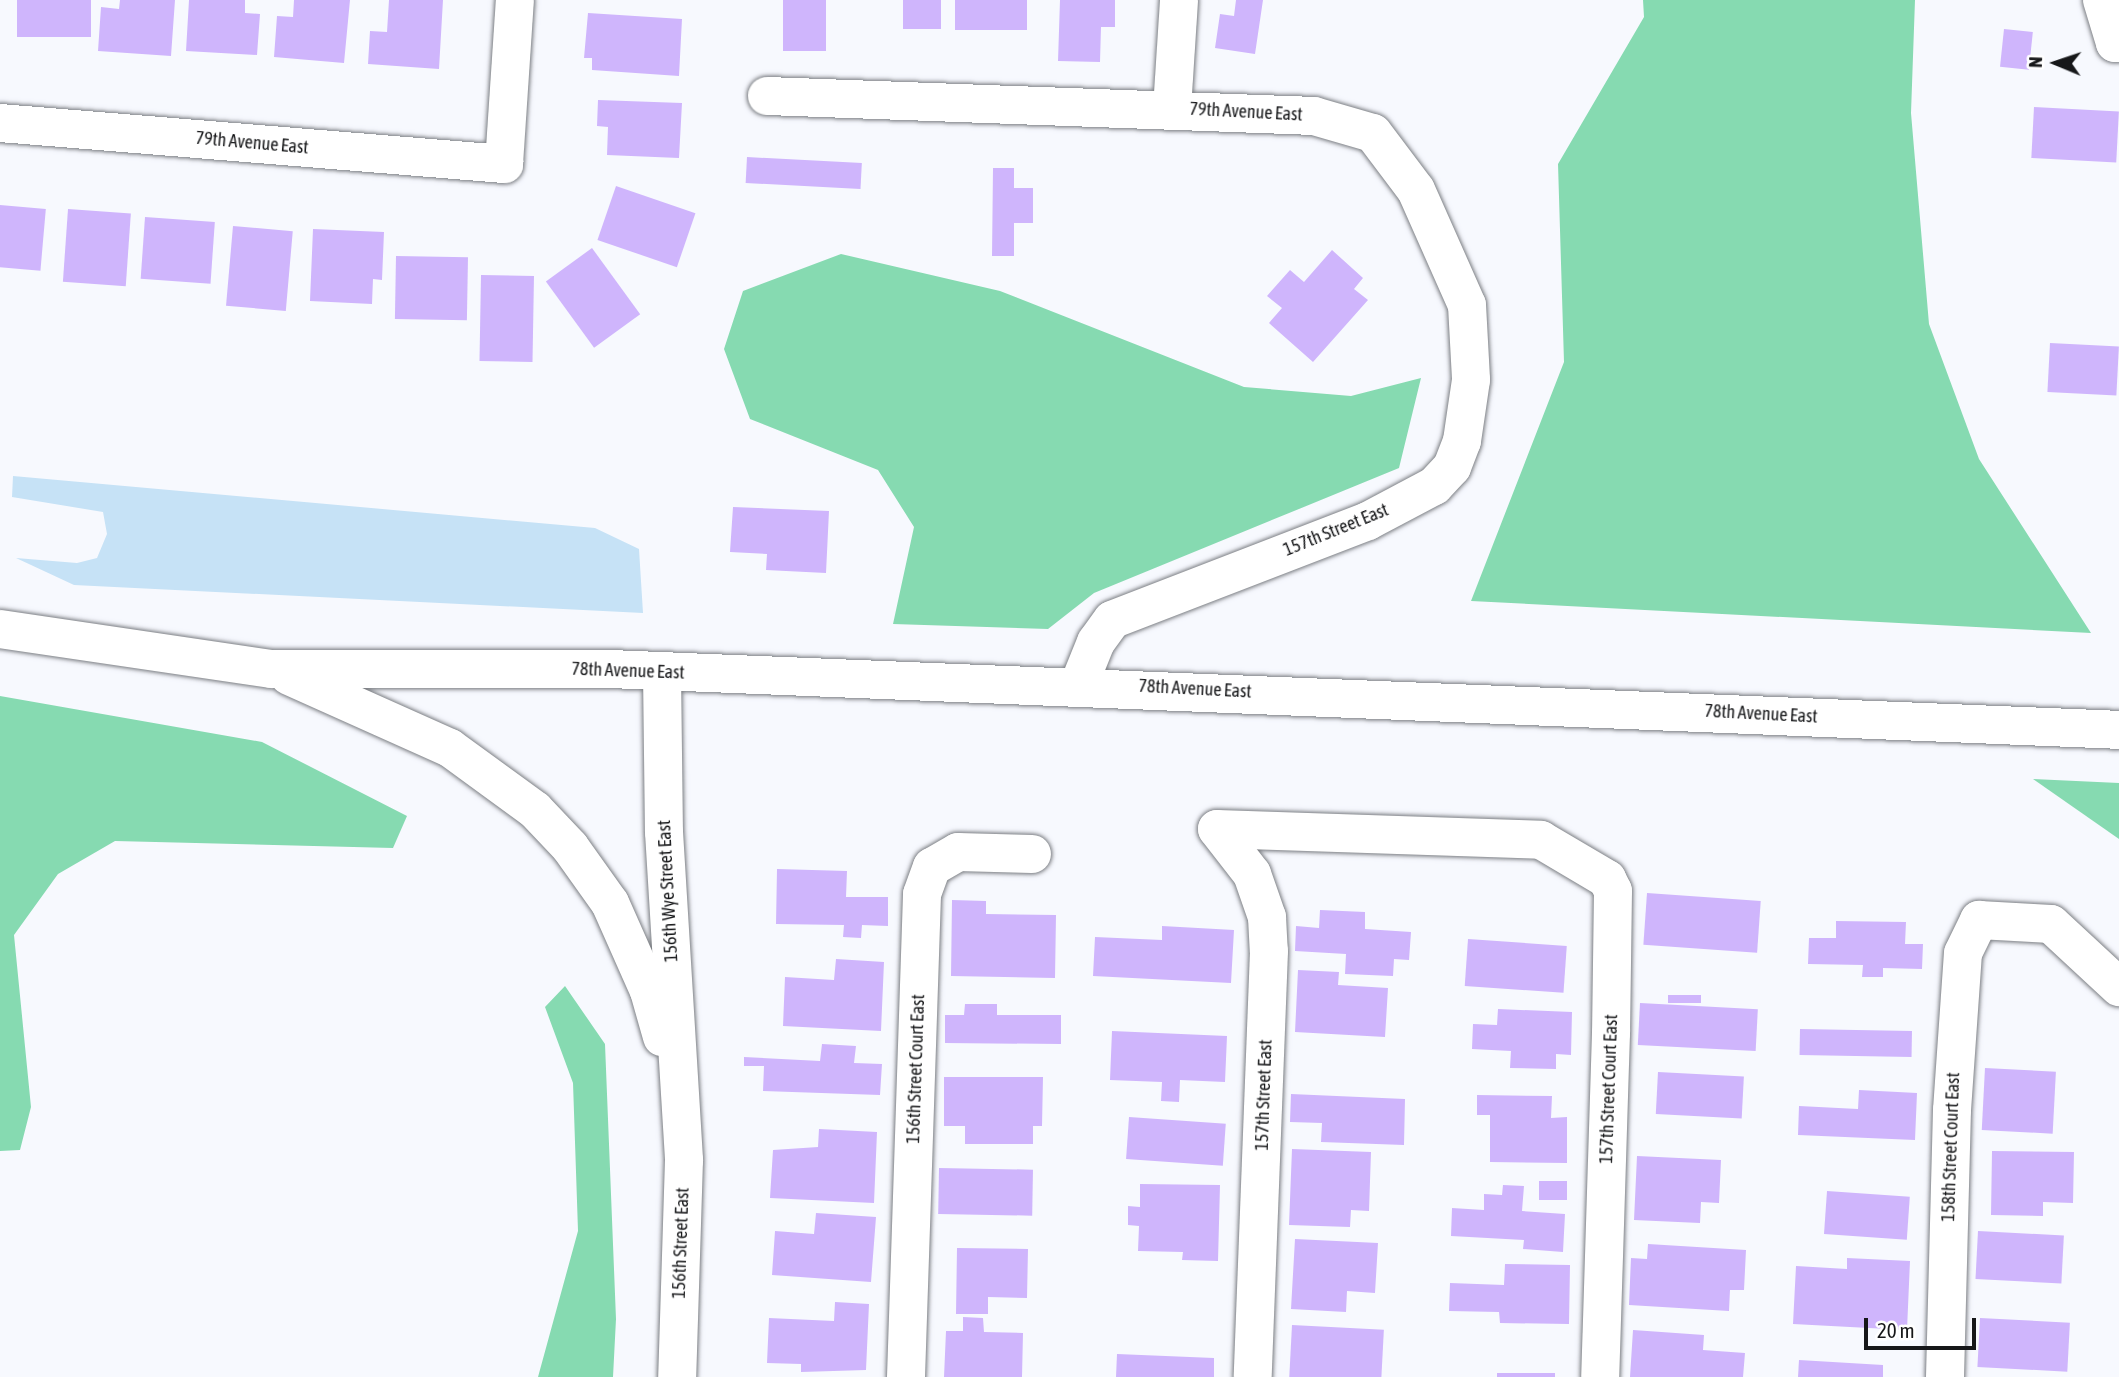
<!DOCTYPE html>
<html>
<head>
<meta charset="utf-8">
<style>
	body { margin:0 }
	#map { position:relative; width:2119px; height:1377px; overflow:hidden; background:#f7f9fe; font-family:"Asap Condensed",sans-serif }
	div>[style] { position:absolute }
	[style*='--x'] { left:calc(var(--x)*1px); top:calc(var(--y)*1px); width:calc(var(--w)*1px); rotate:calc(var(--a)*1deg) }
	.forest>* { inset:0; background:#86dab1 }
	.water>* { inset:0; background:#c6e2f6 }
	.building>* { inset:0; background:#cfb5fc; transform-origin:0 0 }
	.roads { filter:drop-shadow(0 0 2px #7c7f84) drop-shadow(0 0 2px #7c7f84) }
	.minor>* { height:38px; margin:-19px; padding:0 19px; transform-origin:19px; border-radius:19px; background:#fff }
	span { translate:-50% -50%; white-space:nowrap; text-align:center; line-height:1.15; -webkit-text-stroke:6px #fff; paint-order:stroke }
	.street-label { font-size:18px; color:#161719 }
	.north { position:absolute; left:2021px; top:28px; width:70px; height:70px; -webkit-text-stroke:5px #fff; paint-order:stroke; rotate:272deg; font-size:19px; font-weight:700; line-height:28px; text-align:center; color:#161719 }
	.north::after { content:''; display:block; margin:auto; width:24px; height:32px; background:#161719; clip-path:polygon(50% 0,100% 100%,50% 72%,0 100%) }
	.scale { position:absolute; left:1864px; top:1318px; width:112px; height:32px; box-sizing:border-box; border:4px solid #161719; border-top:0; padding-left:9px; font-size:21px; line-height:24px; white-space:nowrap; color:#161719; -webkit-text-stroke:5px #fff; paint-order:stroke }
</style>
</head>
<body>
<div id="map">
	<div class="forest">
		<i style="clip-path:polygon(1643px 0,1915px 0,1911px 113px,1929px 324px,1979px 459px,2091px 633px,1471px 601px,1564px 362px,1558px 164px,1644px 17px)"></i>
		<i style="clip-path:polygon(841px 254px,1000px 291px,1244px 387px,1351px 396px,1421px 378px,1399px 468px,1094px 593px,1048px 629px,893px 624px,914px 527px,878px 470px,750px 419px,724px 349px,743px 291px)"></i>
		<i style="clip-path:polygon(0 696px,262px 742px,407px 816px,393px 848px,115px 841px,58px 874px,14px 935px,31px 1107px,20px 1150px,0 1151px)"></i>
		<i style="clip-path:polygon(2033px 779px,2119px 783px,2119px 839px)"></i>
		<i style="clip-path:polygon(565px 986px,605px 1044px,616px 1319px,613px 1377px,538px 1377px,578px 1231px,573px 1083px,545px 1007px)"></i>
	</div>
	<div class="water">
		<i style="clip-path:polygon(13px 476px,595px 528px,639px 549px,643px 613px,74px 585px,16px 558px,77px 563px,97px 558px,107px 534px,103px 512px,12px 497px)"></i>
	</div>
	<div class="building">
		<i style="left:17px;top:0;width:74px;height:37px"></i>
		<i style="clip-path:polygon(120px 0,175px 0,171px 56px,98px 51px,101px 7px,119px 9px)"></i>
		<i style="clip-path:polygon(189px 0,245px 0,245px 13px,260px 14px,257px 55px,186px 51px)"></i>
		<i style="clip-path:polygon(294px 0,350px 0,344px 63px,274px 57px,277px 16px,293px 17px)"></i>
		<i style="clip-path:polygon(389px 0,443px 0,439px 69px,368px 64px,370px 31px,387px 32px)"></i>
		<i style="left:783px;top:0;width:43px;height:51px"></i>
		<i style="left:903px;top:0;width:38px;height:29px"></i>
		<i style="left:955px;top:0;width:72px;height:30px"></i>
		<i style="clip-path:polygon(1060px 0,1115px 0,1115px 27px,1101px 27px,1100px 62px,1058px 61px)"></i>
		<i style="clip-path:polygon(1236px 0,1263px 0,1255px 54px,1215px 48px,1220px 14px,1234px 16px)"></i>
		<i style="clip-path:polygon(588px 13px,682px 19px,679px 76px,592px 70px,592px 58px,584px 58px)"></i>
		<i style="left:2004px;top:29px;width:29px;height:38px;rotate:6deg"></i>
		<i style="clip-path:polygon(598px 100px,682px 103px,679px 158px,607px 155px,608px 127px,597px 126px)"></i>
		<i style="left:2034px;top:107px;width:85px;height:51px;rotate:3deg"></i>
		<i style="left:747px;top:157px;width:115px;height:26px;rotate:3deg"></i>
		<i style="clip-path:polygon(993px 168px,1014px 168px,1014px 188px,1033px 188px,1033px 223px,1014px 223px,1014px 256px,992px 256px)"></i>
		<i style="left:616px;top:186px;width:84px;height:57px;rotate:19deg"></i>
		<i style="left:0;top:205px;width:46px;height:62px;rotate:5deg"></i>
		<i style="left:68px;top:209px;width:63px;height:73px;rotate:4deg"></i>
		<i style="left:145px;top:217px;width:70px;height:62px;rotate:4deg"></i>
		<i style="left:233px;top:226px;width:60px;height:80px;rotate:5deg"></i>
		<i style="clip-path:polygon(313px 229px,384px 232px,382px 280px,373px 279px,372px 304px,310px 301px)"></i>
		<i style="left:592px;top:248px;width:82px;height:57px;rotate:54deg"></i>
		<i style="clip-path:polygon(1332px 250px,1363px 278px,1354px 289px,1368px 300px,1313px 362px,1269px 323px,1282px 308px,1267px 296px,1290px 270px,1304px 282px)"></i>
		<i style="left:396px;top:256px;width:72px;height:63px;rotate:1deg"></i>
		<i style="left:481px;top:275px;width:53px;height:86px;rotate:1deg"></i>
		<i style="left:2050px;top:343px;width:69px;height:49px;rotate:3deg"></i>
		<i style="clip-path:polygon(733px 507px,829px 511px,826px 573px,766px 570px,767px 554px,730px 552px)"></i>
		<i style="clip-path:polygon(777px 869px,847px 871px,846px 897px,888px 897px,888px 926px,862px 925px,861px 938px,843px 937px,844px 925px,776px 924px)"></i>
		<i style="left:1647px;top:893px;width:114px;height:52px;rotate:4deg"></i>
		<i style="clip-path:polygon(952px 900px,986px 901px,986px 914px,1056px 915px,1055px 978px,951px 976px)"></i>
		<i style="clip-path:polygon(1320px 910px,1365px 912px,1365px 929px,1411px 932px,1409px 960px,1394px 959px,1393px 976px,1345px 974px,1346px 954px,1295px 951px,1296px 926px,1319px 928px)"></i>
		<i style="clip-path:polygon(1836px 921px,1906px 922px,1905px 944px,1923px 944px,1922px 969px,1883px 968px,1883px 977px,1862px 977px,1863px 965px,1808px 964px,1809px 938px,1836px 938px)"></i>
		<i style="clip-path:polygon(1162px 926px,1234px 930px,1231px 983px,1093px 976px,1095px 937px,1162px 940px)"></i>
		<i style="left:1468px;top:939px;width:99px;height:47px;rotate:4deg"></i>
		<i style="clip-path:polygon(836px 959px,884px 962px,881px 1031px,783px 1026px,785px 977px,834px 980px)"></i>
		<i style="clip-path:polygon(1298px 970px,1339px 972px,1338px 985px,1388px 988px,1385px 1037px,1295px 1032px)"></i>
		<i style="left:1668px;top:995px;width:33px;height:8px"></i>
		<i style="left:1640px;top:1003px;width:118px;height:42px;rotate:3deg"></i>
		<i style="clip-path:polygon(965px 1004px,997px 1004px,997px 1015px,1061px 1015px,1061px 1044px,945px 1043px,945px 1015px,964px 1015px)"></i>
		<i style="clip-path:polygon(1498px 1009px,1572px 1012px,1571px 1055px,1556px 1054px,1556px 1069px,1510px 1068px,1511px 1051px,1472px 1049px,1473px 1024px,1497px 1025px)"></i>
		<i style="left:1800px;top:1029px;width:112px;height:26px;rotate:1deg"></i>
		<i style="clip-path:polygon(1112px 1031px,1227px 1036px,1225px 1082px,1180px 1080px,1179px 1102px,1161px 1101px,1162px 1082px,1110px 1080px)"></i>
		<i style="clip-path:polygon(822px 1044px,856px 1046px,854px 1063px,882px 1064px,880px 1095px,763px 1091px,764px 1066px,744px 1066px,744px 1057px,820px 1061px)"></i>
		<i style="left:1985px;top:1068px;width:71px;height:62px;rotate:3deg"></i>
		<i style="left:1658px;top:1072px;width:86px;height:42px;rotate:3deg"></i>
		<i style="clip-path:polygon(944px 1077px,1043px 1077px,1042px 1126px,1033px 1126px,1033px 1144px,965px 1144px,965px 1126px,944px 1126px)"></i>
		<i style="clip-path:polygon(1859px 1090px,1917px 1093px,1915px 1140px,1798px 1135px,1799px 1106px,1858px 1109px)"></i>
		<i style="clip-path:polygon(1291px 1094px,1405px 1099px,1404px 1145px,1321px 1142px,1322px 1123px,1290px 1122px)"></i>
		<i style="clip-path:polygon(1477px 1095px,1552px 1096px,1551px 1118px,1567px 1117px,1567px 1163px,1490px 1162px,1490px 1115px,1477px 1115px)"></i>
		<i style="left:1129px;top:1117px;width:97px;height:42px;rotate:4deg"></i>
		<i style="clip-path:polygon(819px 1129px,877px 1132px,874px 1203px,770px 1198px,773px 1150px,818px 1147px)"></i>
		<i style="clip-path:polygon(1292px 1149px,1371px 1152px,1369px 1211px,1351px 1210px,1350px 1227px,1289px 1225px)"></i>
		<i style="clip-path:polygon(1992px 1151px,2074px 1152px,2073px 1203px,2043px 1202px,2043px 1216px,1991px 1215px)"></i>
		<i style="clip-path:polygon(1637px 1156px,1721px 1160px,1719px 1203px,1701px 1202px,1700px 1223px,1634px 1220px)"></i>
		<i style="left:939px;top:1168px;width:94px;height:46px;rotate:1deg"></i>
		<i style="left:1539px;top:1181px;width:28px;height:19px"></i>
		<i style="clip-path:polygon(1140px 1184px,1220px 1185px,1218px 1261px,1182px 1260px,1183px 1252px,1138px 1251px,1139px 1226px,1128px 1225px,1128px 1206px,1140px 1207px)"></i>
		<i style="clip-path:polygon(1503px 1185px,1524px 1186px,1522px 1211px,1565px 1214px,1563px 1252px,1523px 1249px,1524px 1240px,1451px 1236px,1452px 1208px,1484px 1210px,1484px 1194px,1502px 1195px)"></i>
		<i style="left:1827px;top:1191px;width:83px;height:43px;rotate:4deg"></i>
		<i style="clip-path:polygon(816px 1213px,876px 1217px,871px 1282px,772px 1275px,775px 1231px,814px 1234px)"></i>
		<i style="left:1978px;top:1231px;width:86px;height:48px;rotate:3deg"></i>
		<i style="clip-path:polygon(1295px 1239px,1378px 1243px,1375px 1293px,1347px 1291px,1346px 1312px,1291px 1309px)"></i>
		<i style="clip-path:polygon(1648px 1244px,1746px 1250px,1744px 1290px,1730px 1290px,1729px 1311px,1629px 1305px,1631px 1258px,1647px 1259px)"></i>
		<i style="clip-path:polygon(957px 1248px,1028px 1249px,1027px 1298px,988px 1297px,988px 1314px,956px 1314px)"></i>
		<i style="clip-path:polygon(1847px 1258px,1910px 1261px,1907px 1330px,1793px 1324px,1796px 1266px,1847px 1269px)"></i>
		<i style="clip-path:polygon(1505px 1264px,1570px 1265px,1569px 1324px,1500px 1323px,1499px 1312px,1449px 1311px,1450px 1283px,1504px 1285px)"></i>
		<i style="clip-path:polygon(835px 1302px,869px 1304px,866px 1370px,801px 1372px,801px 1364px,767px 1363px,769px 1318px,834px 1321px)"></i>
		<i style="clip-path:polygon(963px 1317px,983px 1318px,984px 1332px,1023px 1333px,1022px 1377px,944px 1377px,946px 1331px,963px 1331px)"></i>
		<i style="left:1980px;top:1318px;width:90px;height:49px;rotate:3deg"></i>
		<i style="left:1292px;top:1325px;width:92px;height:52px;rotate:3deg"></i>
		<i style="clip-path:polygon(1633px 1330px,1704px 1335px,1703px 1350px,1745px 1353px,1743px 1377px,1630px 1377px)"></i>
		<i style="clip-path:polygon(1117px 1354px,1214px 1358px,1214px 1377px,1116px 1377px)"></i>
		<i style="clip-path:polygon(1799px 1360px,1883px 1365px,1883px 1377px,1798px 1377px)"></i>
		<i style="left:1497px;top:1373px;width:58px;height:4px"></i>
	</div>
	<div class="roads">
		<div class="minor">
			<i style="--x:2102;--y:0;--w:45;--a:73.2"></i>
			<i style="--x:2115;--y:43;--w:4;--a:0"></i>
			<i style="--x:767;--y:96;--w:547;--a:2.09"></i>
			<i style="--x:1314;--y:116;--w:61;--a:16.1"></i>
			<i style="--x:1373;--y:133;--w:71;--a:53"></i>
			<i style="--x:1416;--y:190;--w:126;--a:66.1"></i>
			<i style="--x:1467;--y:305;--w:75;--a:86.9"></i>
			<i style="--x:1471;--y:380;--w:62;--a:98.4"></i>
			<i style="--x:1462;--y:441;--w:28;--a:111"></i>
			<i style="--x:1452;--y:467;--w:26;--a:133"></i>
			<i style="--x:1434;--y:486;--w:75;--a:152.1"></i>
			<i style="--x:1368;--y:521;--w:274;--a:158.9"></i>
			<i style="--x:1112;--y:620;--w:27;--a:126"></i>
			<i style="--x:1096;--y:642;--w:45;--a:112"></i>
			<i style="--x:1172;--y:109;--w:109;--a:-86.3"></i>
			<i style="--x:0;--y:123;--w:506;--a:4.65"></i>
			<i style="--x:504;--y:164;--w:164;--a:-86.2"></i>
			<i style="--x:0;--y:629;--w:274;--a:8.4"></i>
			<i style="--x:271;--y:669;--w:339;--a:0"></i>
			<i style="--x:610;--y:669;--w:1510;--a:2.31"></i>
			<i style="--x:662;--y:672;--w:160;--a:89.3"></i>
			<i style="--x:664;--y:832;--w:329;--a:86.5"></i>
			<i style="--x:684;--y:1160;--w:217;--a:91.8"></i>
			<i style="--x:289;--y:676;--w:176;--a:24.1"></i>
			<i style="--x:450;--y:748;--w:105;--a:36.1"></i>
			<i style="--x:535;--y:810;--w:51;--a:46.6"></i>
			<i style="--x:570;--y:847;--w:69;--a:54.5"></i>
			<i style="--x:610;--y:903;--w:96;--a:66.1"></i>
			<i style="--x:649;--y:991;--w:48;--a:74.2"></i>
			<i style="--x:1217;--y:829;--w:324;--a:1.9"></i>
			<i style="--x:1541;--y:840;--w:77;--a:30.6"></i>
			<i style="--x:1607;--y:879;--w:13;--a:63"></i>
			<i style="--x:1613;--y:891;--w:142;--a:90.8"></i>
			<i style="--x:1611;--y:1033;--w:344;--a:91.8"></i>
			<i style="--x:1217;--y:829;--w:57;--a:52.1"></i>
			<i style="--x:1252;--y:874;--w:46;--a:70.8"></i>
			<i style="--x:1267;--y:917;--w:34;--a:87"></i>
			<i style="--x:1269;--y:951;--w:426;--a:92.2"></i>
			<i style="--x:906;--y:1377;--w:483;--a:-88.1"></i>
			<i style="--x:922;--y:894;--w:29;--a:-70"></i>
			<i style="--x:932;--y:867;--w:30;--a:-30"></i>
			<i style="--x:958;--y:852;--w:74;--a:1.5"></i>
			<i style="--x:1945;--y:1377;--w:267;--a:-88.5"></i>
			<i style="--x:1952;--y:1110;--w:157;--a:-86"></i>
			<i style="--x:1963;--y:953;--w:37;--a:-64"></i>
			<i style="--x:1979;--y:920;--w:72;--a:3.2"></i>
			<i style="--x:2051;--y:924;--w:93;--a:42.8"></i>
		</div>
	</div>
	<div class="street-label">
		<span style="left:1246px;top:112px;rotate:3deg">79th Avenue East</span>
		<span style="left:252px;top:143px;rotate:5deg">79th Avenue East</span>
		<span style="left:1336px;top:530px;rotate:-22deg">157th Street East</span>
		<span style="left:628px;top:671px;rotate:2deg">78th Avenue East</span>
		<span style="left:1195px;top:689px;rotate:3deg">78th Avenue East</span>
		<span style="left:1761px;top:714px;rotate:3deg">78th Avenue East</span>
		<span style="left:668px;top:891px;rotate:-93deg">156th Wye Street East</span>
		<span style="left:916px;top:1069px;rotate:-88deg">156th Street Court East</span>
		<span style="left:1609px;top:1089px;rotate:-88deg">157th Street Court East</span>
		<span style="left:1264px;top:1095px;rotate:-88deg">157th Street East</span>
		<span style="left:1951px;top:1147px;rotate:-88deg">158th Street Court East</span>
		<span style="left:681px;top:1243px;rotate:-88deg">156th Street East</span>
	</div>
	<div class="north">N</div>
	<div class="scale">20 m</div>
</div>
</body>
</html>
